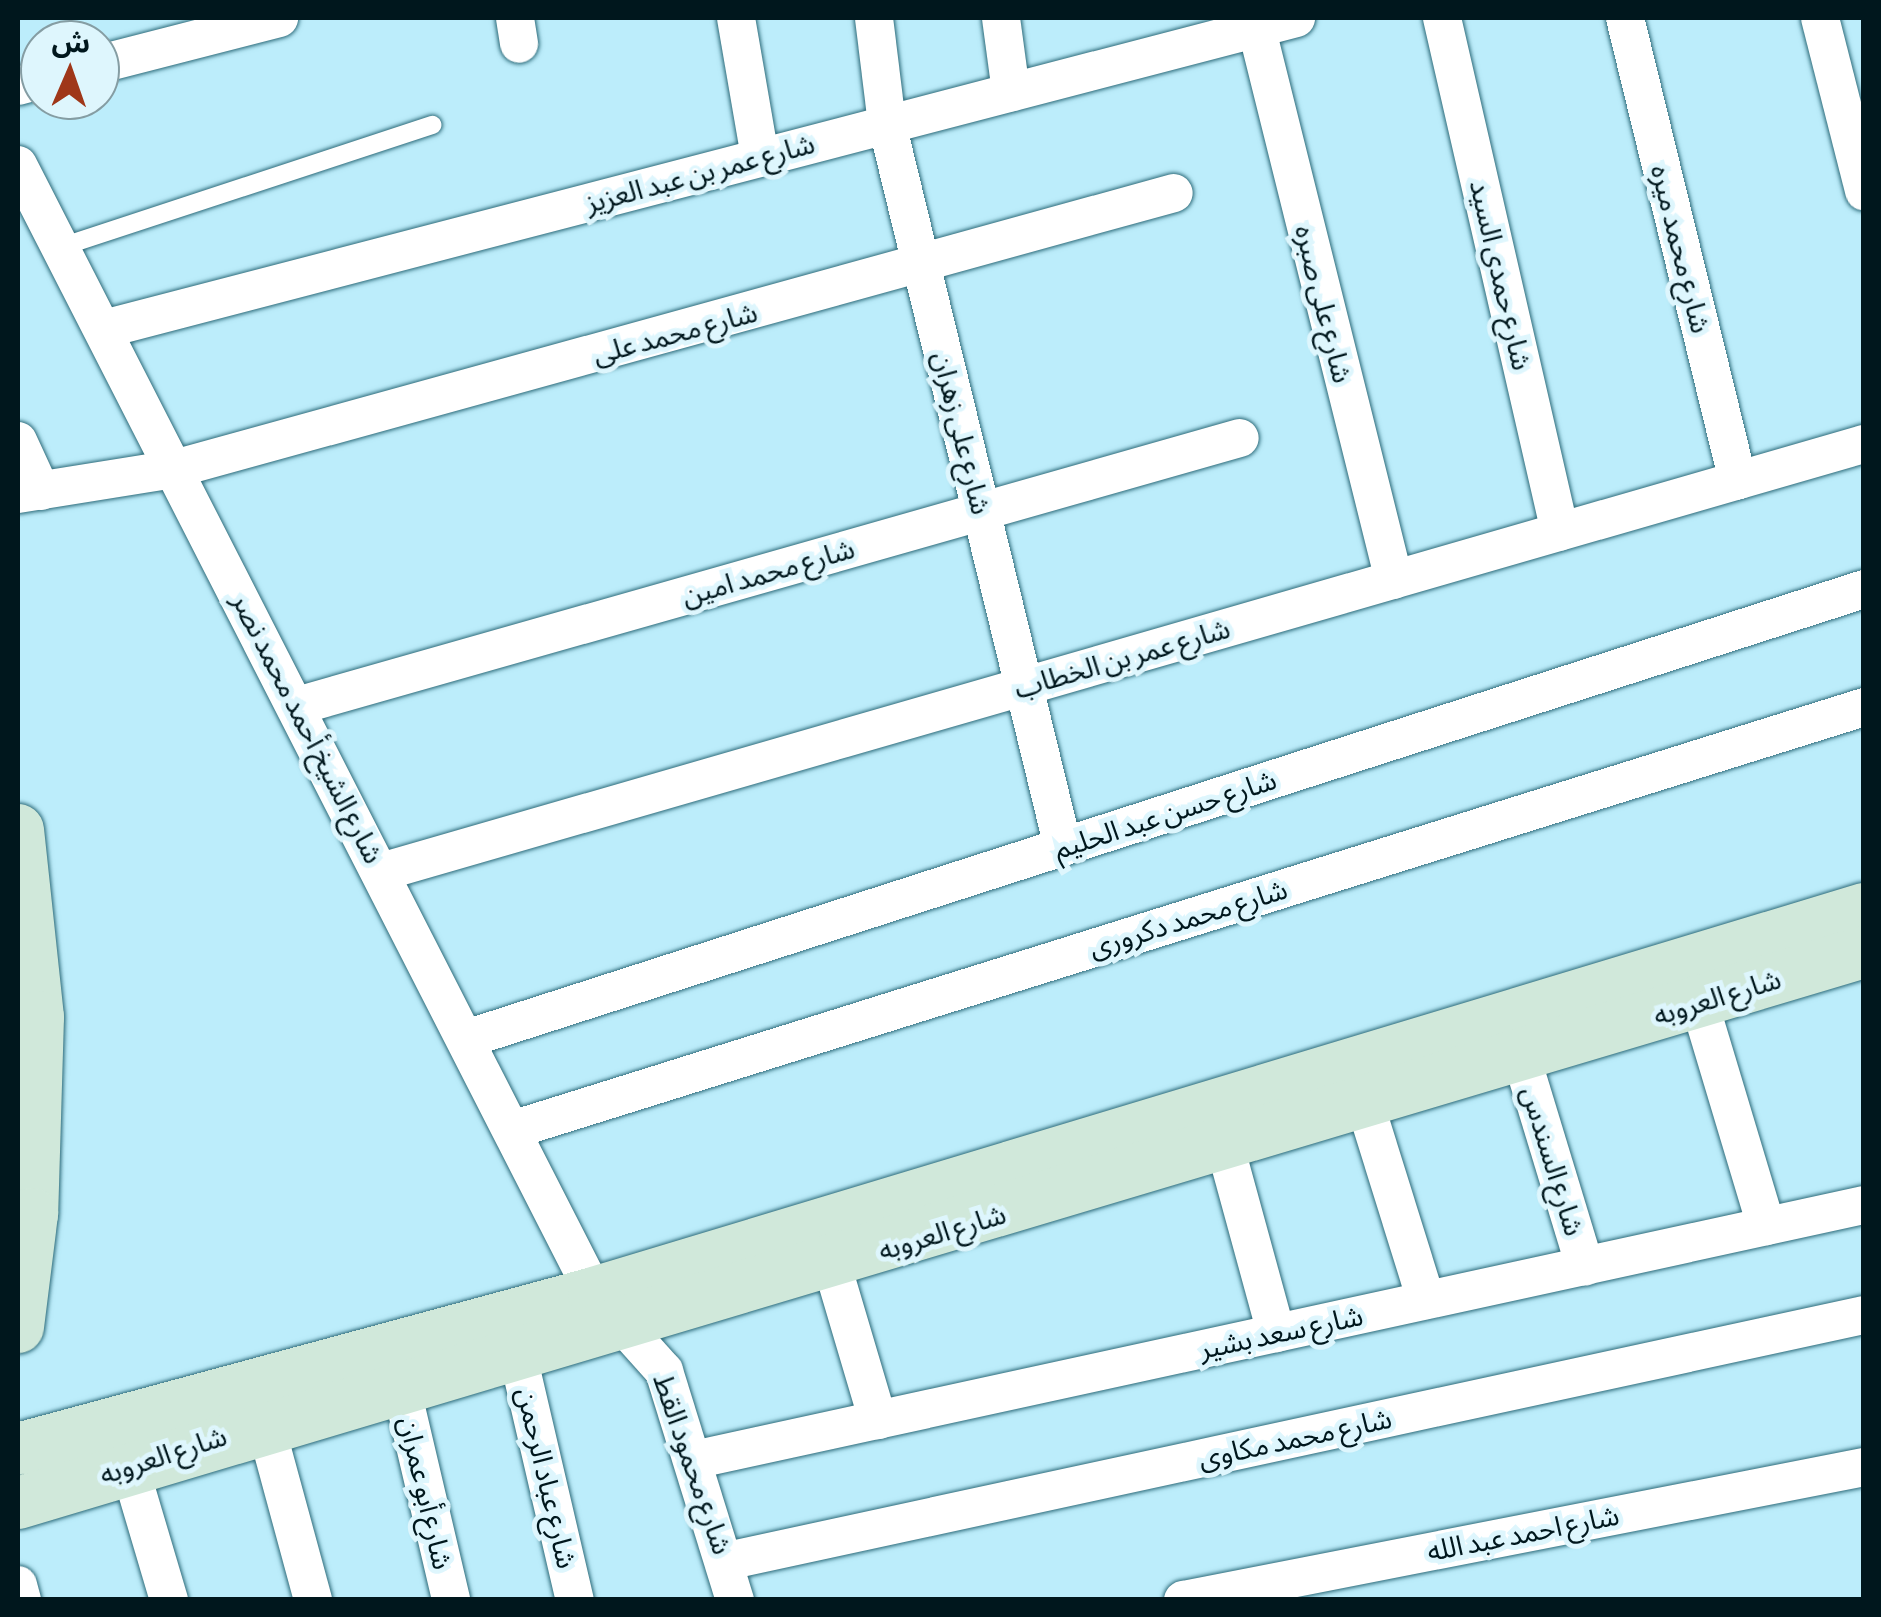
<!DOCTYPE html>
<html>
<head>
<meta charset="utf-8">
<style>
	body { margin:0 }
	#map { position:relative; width:1881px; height:1617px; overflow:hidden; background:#bcedfb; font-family:"Asap Condensed","Noto Sans Arabic",sans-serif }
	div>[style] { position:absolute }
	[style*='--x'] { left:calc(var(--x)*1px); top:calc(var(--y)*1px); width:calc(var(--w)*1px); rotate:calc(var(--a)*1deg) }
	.roads { filter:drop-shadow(0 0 2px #2d6b7a) drop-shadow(0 0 2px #2d6b7a) }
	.lane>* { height:18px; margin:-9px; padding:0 9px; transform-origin:9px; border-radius:9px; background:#fff }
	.street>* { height:38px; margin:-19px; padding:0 19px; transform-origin:19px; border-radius:19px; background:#fff }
	.secondary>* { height:52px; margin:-26px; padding:0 26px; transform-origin:26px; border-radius:26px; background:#d0e8da }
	span { translate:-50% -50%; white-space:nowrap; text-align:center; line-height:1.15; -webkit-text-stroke:10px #def6fd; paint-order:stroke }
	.street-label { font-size:28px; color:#00171d }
	.frame { position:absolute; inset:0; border:20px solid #00171d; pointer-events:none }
	.north { position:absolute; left:20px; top:20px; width:100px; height:100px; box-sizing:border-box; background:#def6fd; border:2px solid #859da3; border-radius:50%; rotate:2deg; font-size:28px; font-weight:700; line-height:40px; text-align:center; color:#00171d }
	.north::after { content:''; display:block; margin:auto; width:35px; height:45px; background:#9f3719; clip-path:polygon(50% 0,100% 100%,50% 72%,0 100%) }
</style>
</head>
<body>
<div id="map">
	<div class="roads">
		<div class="lane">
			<i style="--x:61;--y:247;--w:391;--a:-18.2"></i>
		</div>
		<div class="street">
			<i style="--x:515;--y:18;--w:26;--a:81"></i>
			<i style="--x:736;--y:18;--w:141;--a:80.2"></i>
			<i style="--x:874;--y:18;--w:107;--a:83"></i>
			<i style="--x:887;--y:124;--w:744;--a:76.32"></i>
			<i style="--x:1001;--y:18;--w:75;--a:82.3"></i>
			<i style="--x:1254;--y:18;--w:579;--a:76.01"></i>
			<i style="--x:1442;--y:18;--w:527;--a:77.07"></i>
			<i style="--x:1625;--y:18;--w:476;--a:76.3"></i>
			<i style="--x:1820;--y:18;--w:179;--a:75.7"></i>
			<i style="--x:100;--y:64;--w:185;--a:-14.4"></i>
			<i style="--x:18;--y:86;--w:23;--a:-15"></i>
			<i style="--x:18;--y:165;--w:1267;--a:62.95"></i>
			<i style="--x:594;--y:1293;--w:105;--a:48.1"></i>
			<i style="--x:664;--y:1371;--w:240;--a:72.8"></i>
			<i style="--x:104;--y:329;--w:1232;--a:-14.62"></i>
			<i style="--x:18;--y:441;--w:55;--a:65.3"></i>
			<i style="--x:18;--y:494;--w:158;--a:-9.1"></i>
			<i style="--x:174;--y:469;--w:1037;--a:-15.43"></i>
			<i style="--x:297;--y:706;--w:980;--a:-15.87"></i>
			<i style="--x:381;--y:872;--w:1544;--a:-16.1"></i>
			<i style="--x:1699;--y:1002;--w:234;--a:73.3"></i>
			<i style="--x:466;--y:1039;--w:1469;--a:-17.84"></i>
			<i style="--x:1521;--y:1056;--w:220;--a:73.1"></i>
			<i style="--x:1365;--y:1104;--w:205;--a:72.7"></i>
			<i style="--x:512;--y:1130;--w:1417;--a:-17.37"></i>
			<i style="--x:1225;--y:1146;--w:194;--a:74.7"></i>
			<i style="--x:832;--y:1265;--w:162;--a:73.5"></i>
			<i style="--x:518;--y:1356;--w:251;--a:76.9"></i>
			<i style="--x:401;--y:1386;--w:220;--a:76.8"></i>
			<i style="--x:265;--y:1423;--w:183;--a:74.8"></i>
			<i style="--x:698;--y:1459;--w:1193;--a:-12.29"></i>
			<i style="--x:129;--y:1465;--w:141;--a:73.5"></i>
			<i style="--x:727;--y:1561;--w:1163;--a:-12.21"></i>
			<i style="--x:18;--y:1585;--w:16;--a:75"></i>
			<i style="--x:1183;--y:1600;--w:694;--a:-11.05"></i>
		</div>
		<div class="secondary">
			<i style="--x:18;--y:830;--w:188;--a:83.9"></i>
			<i style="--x:38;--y:1017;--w:197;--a:91.7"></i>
			<i style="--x:32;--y:1214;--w:114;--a:97.1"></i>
			<i style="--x:18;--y:1449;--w:597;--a:-15.15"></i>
			<i style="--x:594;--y:1293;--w:1327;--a:-16.82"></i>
			<i style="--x:18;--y:1503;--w:1926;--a:-16.62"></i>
		</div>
	</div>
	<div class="street-label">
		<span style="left:700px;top:173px;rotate:-15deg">شارع عمر بن عبد العزيز</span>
		<span style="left:1681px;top:249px;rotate:76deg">شارع محمد ميره</span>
		<span style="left:1501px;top:275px;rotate:77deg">شارع حمدى السيد</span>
		<span style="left:1324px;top:304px;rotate:76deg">شارع على صبره</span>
		<span style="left:675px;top:333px;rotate:-15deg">شارع محمد على</span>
		<span style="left:962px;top:433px;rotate:76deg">شارع على زهران</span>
		<span style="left:768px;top:572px;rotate:-16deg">شارع محمد امين</span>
		<span style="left:1122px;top:658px;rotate:-16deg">شارع عمر بن الخطاب</span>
		<span style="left:308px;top:728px;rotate:63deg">شارع الشيخ أحمد محمد نصر</span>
		<span style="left:1165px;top:814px;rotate:-18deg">شارع حسن عبد الحليم</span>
		<span style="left:1188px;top:918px;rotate:-17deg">شارع محمد دكرورى</span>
		<span style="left:1717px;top:997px;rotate:-17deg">شارع العروبه</span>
		<span style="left:1553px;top:1161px;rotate:73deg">شارع السندس</span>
		<span style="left:942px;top:1232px;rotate:-17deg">شارع العروبه</span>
		<span style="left:1281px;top:1332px;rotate:-12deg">شارع سعد بشير</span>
		<span style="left:1295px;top:1438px;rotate:-12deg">شارع محمد مكاوى</span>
		<span style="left:163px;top:1455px;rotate:-18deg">شارع العروبه</span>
		<span style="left:693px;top:1464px;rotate:71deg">شارع محمود القط</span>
		<span style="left:547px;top:1478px;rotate:77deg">شارع عباد الرحمن</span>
		<span style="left:426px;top:1493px;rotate:77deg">شارع أبو عمران</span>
		<span style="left:1523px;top:1533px;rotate:-11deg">شارع احمد عبد الله</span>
	</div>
	<div class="frame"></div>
	<div class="north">ش</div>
</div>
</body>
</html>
